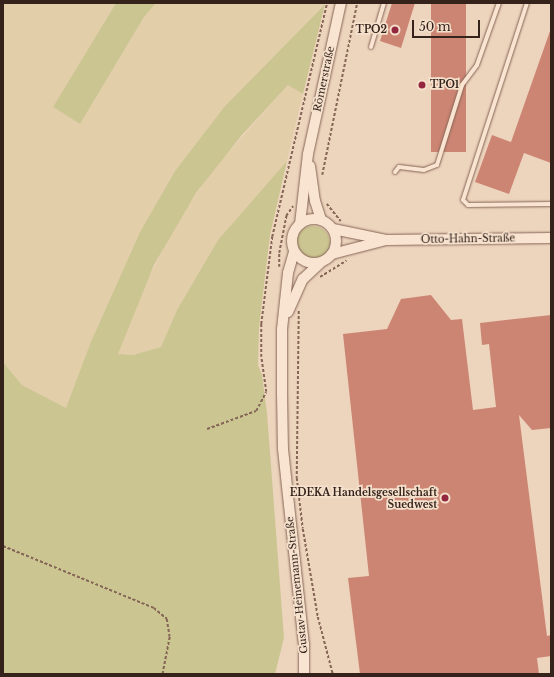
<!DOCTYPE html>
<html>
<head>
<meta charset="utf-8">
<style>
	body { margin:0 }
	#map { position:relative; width:554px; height:677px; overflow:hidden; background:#edd4bd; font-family:"Libre Baskerville",serif }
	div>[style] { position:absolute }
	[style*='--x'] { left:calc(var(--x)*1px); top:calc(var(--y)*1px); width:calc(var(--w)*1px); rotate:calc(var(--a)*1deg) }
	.farmland>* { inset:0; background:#e3ceaa }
	.green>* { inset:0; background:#cbc591 }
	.round { border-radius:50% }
	.building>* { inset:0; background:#cc8573; transform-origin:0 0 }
	.path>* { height:1.5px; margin-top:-0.75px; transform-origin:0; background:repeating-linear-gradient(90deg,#856556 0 3px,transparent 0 5px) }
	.roads { filter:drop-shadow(0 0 1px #856556) drop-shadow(0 0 1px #856556) }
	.service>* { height:4px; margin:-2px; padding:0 2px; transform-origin:2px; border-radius:2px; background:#f8e4d0 }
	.tertiary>* { height:10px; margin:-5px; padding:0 5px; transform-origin:5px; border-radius:5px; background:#f8e4d0 }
	.tertiary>.ring { margin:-5px; padding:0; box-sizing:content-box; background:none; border:10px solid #f8e4d0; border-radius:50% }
	.dots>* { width:11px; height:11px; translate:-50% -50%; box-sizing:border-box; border:2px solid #f5e0cc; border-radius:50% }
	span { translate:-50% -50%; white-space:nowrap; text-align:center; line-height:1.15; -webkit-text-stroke:3.5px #f5e0cc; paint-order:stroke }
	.poi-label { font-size:10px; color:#34221b; font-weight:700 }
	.right { translate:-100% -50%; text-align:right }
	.left { translate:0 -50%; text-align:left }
	.street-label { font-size:10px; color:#34221b }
	.frame { position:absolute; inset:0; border:4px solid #34221b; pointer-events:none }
	.scale { position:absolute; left:412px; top:20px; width:68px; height:18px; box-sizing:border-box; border:2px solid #34221b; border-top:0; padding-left:5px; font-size:12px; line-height:14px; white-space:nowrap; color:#34221b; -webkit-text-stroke:3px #f5e0cc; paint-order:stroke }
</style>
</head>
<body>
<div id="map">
	<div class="farmland">
		<i style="clip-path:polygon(3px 3px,116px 3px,53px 107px,80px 124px,144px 17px,156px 3px,325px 3px,225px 106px,175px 171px,140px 232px,90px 344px,66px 408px,22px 385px,3px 362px)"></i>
		<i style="clip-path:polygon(289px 84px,303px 94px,287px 161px,218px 240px,177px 310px,161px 347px,133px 355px,118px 354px,135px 305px,178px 220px,216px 166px)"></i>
	</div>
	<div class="green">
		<i style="clip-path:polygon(116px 3px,156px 3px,144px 17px,80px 124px,53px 107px)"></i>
		<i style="clip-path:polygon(325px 4px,303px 94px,288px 85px,241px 136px,196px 193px,154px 265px,118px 354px,133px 355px,161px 347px,177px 310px,218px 240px,287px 161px,270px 235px,259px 327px,258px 365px,262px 375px,267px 413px,284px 638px,275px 674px,3px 674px,3px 362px,22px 385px,66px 408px,90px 344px,140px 232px,175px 171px,225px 106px)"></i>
		<i class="round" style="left:296px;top:226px;width:34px;height:34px"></i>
	</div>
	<div class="building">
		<i style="clip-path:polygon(392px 3px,415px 3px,401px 48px,380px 41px)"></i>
		<i style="left:431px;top:3px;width:35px;height:149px"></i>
		<i style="clip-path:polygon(550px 31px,551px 163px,524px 153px,509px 194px,475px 182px,492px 135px,511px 142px)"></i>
		<i style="clip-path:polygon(431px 295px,451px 320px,462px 319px,473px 410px,496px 407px,489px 344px,482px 345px,480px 323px,551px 315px,551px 428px,532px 430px,519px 415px,547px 636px,551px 635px,551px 656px,537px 658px,539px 674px,360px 674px,348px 578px,369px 576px,343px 334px,387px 329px,401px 299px)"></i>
	</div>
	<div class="path">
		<i style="--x:322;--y:175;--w:176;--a:-78.5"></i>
		<i style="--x:327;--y:204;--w:22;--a:51"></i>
		<i style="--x:279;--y:267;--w:14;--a:-90"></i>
		<i style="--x:279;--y:253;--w:38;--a:-79"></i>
		<i style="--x:286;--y:216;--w:12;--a:-55"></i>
		<i style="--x:320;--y:277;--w:31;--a:-32"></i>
		<i style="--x:299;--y:311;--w:167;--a:90.7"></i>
		<i style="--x:297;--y:478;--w:51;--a:83.3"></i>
		<i style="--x:303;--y:529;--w:89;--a:80.3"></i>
		<i style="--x:318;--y:617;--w:59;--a:75.3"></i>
		<i style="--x:207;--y:429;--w:52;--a:-20.2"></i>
		<i style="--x:256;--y:411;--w:21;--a:-62"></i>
		<i style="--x:266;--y:392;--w:35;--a:-98"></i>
		<i style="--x:261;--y:357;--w:33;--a:-90"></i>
		<i style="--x:261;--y:324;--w:88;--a:-82.8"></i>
		<i style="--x:272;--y:237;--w:240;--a:-76.8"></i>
		<i style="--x:3;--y:546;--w:163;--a:22.3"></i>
		<i style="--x:154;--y:608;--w:17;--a:40"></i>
		<i style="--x:167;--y:619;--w:18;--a:81"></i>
		<i style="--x:170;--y:637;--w:38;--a:101"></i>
	</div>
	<div class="roads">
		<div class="service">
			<i style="--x:527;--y:3;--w:207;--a:108"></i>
			<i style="--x:463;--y:200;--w:7;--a:45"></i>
			<i style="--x:468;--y:205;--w:83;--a:-0.7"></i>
			<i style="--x:371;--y:47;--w:46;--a:-73.5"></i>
			<i style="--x:395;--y:172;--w:6;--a:-51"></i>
			<i style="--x:399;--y:167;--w:25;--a:7"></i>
			<i style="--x:424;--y:170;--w:14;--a:-21"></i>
			<i style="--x:437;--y:165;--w:84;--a:-72.6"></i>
			<i style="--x:462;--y:85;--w:25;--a:-53"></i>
			<i style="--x:477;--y:65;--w:66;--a:-70.5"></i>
		</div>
		<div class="tertiary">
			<i style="--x:310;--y:166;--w:35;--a:82"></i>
			<i style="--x:315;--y:201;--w:20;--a:72"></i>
			<i class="ring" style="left:292px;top:219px;width:34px;height:34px"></i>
			<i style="--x:300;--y:224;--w:70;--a:-83.5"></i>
			<i style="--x:308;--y:154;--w:155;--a:-77.7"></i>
			<i style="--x:333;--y:229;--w:54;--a:11.7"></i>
			<i style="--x:386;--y:240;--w:165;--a:-0.7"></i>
			<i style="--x:294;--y:252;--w:22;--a:106"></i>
			<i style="--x:288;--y:273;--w:56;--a:96.1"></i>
			<i style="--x:282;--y:329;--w:65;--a:90"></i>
			<i style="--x:282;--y:394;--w:55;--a:89"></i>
			<i style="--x:283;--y:449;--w:196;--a:83.9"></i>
			<i style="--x:304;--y:644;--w:30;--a:90"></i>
			<i style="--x:332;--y:254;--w:56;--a:-14.5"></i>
			<i style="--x:288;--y:312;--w:36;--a:-66"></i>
			<i style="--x:303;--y:279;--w:23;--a:-43"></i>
		</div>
	</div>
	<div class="dots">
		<i style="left:395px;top:30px;background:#94273f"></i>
		<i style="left:422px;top:85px;background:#94273f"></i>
		<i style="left:445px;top:498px;background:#94273f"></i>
	</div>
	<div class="poi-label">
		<span class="right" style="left:387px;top:30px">TPO2</span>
		<span class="left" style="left:430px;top:85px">TPO1</span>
		<span class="right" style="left:437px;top:498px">EDEKA Handelsgesellschaft<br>Suedwest</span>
	</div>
	<div class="street-label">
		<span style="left:324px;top:79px;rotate:-78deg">Römerstraße</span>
		<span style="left:468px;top:239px;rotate:-1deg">Otto-Hahn-Straße</span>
		<span style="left:297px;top:585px;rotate:-96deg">Gustav-Heinemann-Straße</span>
	</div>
	<div class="frame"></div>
	<div class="scale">50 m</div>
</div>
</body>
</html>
